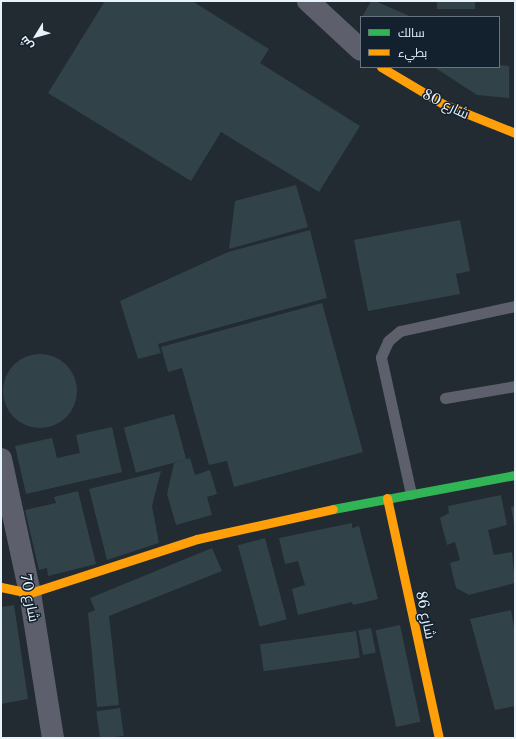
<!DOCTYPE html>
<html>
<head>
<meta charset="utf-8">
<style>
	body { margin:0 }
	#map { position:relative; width:516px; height:739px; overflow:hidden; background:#222a32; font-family:"Libre Baskerville",Cairo,serif }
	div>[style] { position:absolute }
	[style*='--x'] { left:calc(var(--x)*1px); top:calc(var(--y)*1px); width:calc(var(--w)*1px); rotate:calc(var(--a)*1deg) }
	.building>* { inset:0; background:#324249; transform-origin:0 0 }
	.round { border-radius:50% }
	.lane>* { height:11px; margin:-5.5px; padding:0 5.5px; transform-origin:5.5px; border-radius:5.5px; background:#5d606c }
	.street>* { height:22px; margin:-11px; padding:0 11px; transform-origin:11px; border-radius:11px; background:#5d606c }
	.fast>* { height:9px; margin:-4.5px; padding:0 4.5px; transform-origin:4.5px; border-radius:4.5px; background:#30b455 }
	.slow>* { height:9px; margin:-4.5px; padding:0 4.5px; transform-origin:4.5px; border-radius:4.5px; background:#ff9f0a }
	span { translate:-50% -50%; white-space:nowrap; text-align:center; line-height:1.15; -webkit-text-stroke:3px #13212e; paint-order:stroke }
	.street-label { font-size:14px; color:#e8f2fb }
	.frame { position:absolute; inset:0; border:2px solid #e8f2fb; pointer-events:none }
	.legend { position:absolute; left:360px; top:16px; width:140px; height:52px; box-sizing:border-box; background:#13212e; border:1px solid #687580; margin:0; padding:5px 7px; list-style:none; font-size:12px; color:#e8f2fb }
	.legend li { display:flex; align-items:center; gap:8px; height:20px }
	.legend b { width:20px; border:1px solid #687580 }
	.north { position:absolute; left:16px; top:16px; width:40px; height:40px; -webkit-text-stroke:3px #13212e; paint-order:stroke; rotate:233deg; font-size:11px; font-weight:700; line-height:16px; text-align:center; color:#e8f2fb }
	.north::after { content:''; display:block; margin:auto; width:14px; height:18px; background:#e8f2fb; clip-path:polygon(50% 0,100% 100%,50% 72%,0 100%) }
</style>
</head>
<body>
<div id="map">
	<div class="building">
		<i style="clip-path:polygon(105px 1px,192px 1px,269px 49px,260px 63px,360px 126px,319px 192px,221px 132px,191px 181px,48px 93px)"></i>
		<i style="clip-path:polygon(371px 1px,375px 1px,412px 17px,362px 17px)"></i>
		<i style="left:437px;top:1px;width:38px;height:8px"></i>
		<i style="clip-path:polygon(499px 65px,509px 66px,509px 98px,477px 95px,434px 67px)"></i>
		<i style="clip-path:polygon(296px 185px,308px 227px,229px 249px,235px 201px)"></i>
		<i style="clip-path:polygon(460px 220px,470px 271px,456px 274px,460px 294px,368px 311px,354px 240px)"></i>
		<i style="clip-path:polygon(310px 230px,327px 298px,158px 344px,161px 353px,138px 359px,120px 301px,228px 252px)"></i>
		<i style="clip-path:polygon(322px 303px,363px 452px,234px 487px,227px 461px,209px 465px,182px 368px,168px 372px,161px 347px)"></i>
		<i class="round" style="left:3px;top:354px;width:74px;height:74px"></i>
		<i style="left:174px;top:414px;width:47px;height:52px;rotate:75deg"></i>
		<i style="clip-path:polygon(112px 427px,122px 472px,26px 494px,15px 446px,52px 438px,57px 458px,80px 453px,76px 435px)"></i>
		<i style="clip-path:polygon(190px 458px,195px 475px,210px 470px,217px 494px,207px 497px,212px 515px,176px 525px,167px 494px,174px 463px)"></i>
		<i style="clip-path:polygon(161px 471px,152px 506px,159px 543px,107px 560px,89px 489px)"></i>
		<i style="clip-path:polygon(78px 491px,96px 564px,48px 576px,47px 568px,39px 570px,25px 510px,56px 503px,54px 497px)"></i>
		<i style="clip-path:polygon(501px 495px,507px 525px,488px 530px,494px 555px,512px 552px,515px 583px,469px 595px,456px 588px,450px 563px,460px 560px,455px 542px,447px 545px,440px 518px,449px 513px,448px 506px)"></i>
		<i style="clip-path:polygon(515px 506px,515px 524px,514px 524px,511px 507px)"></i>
		<i style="clip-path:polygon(352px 523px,352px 528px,359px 526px,378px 599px,353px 605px,352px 602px,298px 615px,292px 589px,305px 585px,298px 561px,285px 564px,279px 538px)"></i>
		<i style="left:265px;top:538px;width:84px;height:28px;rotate:75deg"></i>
		<i style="clip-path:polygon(212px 548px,222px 571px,109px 616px,119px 705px,97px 707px,88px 613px,95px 610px,90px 598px)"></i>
		<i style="clip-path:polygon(14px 605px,28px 699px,1px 704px,1px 607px)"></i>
		<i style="clip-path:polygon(511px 610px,515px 633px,515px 706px,495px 710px,470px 619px)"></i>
		<i style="left:400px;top:625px;width:99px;height:25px;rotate:78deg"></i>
		<i style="left:371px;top:628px;width:25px;height:13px;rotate:79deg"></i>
		<i style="left:356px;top:631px;width:27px;height:97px;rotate:82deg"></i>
		<i style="left:120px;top:708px;width:28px;height:24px;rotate:82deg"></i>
	</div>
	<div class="lane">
		<i style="--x:445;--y:398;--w:71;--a:-9.7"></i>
		<i style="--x:411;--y:494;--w:140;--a:-102.4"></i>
		<i style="--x:381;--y:357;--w:17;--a:-66"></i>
		<i style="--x:388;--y:341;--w:16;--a:-40"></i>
		<i style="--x:400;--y:331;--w:118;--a:-12.3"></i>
	</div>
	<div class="street">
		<i style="--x:308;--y:1;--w:72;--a:42.8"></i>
		<i style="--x:1;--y:459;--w:137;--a:77.8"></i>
		<i style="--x:30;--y:593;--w:147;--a:81"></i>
	</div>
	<div class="fast">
		<i style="--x:333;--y:509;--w:185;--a:-10.6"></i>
	</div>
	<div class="slow">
		<i style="--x:381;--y:67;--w:72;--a:30.8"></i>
		<i style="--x:443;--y:104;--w:78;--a:21.9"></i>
		<i style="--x:387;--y:498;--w:246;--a:77.8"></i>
		<i style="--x:1;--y:587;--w:30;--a:12"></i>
		<i style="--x:30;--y:593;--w:176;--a:-17.9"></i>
		<i style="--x:197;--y:539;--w:139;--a:-12.4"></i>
	</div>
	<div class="street-label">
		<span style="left:446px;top:104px;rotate:26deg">شارع 80</span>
		<span style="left:30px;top:598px;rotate:79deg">شارع 70</span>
		<span style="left:426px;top:615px;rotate:78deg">شارع 86</span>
	</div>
	<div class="frame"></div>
	<ul class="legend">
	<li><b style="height:5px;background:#30b455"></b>سالك</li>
	<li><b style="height:5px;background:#ff9f0a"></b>بطيء</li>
	</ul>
	<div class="north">ش</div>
</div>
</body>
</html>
